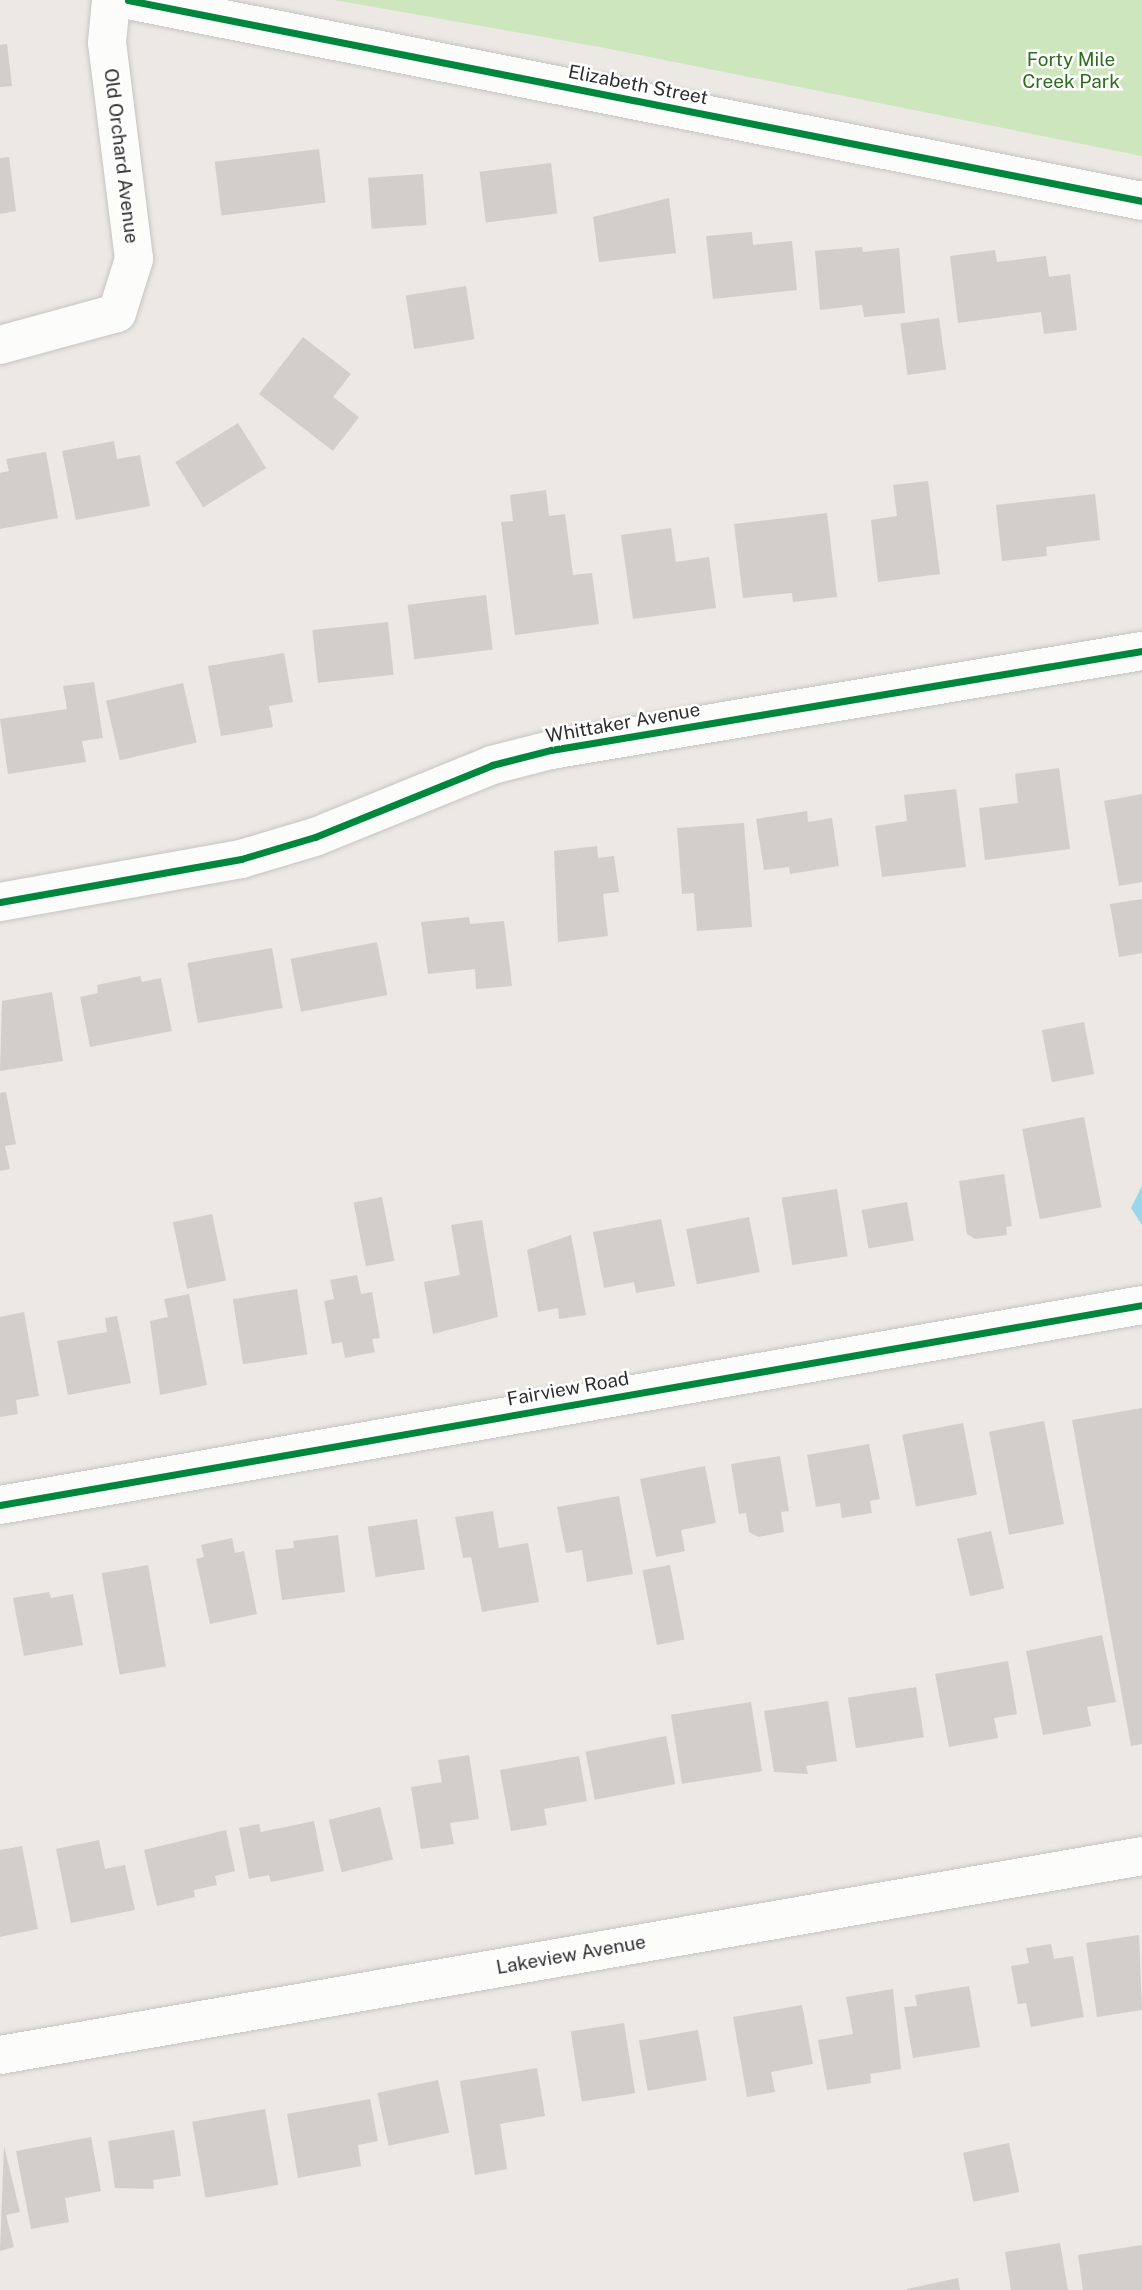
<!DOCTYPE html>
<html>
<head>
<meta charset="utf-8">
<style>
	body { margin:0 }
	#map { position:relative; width:1142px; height:2290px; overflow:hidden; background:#ece8e4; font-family:"Public Sans",sans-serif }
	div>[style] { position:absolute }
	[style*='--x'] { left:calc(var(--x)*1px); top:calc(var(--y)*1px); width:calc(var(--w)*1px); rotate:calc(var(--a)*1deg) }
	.green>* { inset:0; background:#cee6be }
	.water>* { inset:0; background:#99d6ec }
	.building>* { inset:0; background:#d1cecb; transform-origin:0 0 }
	.roads { filter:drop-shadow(0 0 2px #c5c4c5) drop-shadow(0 0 2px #c5c4c5) }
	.street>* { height:38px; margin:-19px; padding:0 19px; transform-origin:19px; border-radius:19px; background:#fcfcfb }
	.cycleway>* { height:7px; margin:-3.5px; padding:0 3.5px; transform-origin:3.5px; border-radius:3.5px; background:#00873e }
	span { translate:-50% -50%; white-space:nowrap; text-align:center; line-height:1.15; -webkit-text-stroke:5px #fff; paint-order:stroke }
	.park-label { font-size:19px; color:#2c6e1b }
	.street-label { font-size:19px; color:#2e2e2e }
</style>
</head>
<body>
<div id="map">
	<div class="green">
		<i style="clip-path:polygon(334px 0,1142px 0,1142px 156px,600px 47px)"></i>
	</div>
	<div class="water">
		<i style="clip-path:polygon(1142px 1186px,1142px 1225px,1131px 1208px)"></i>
	</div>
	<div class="building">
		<i style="clip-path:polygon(7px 44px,12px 86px,0 87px,0 45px)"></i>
		<i style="left:319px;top:149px;width:54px;height:105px;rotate:83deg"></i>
		<i style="clip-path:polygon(9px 157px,16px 211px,0 214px,0 158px)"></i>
		<i style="left:551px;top:163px;width:51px;height:72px;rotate:83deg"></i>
		<i style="left:423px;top:174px;width:51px;height:55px;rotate:86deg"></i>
		<i style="clip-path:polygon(669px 198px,676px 253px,599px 262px,593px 217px)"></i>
		<i style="clip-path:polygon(752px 232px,753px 245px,792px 241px,797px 290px,713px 299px,706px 236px)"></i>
		<i style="clip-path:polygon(862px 247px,863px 252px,899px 248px,905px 313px,864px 317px,862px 305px,820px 310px,815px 251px)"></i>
		<i style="clip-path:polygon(995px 250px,997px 262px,1046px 256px,1049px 277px,1070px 274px,1077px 330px,1044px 334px,1041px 312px,958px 323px,950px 256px)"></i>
		<i style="left:466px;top:286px;width:54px;height:61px;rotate:81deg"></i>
		<i style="left:939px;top:318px;width:52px;height:39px;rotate:82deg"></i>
		<i style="clip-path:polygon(303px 337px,351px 374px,333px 397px,359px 417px,333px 451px,259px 394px)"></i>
		<i style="left:238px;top:423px;width:53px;height:74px;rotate:58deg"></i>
		<i style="clip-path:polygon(114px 441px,117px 459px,140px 455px,150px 506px,76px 520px,62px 451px)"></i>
		<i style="clip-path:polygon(46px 452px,58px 518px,0 529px,0 473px,9px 471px,6px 459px)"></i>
		<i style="clip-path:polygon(928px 481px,940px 574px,878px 582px,871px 520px,897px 516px,893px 485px)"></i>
		<i style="clip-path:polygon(546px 490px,549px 516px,565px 514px,573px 575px,592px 573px,599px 624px,515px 635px,501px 522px,513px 521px,510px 495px)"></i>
		<i style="clip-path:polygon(1095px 494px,1100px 540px,1046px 547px,1047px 556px,1002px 561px,996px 505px)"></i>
		<i style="clip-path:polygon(827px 513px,837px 597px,793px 602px,792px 593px,743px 598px,734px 524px)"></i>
		<i style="clip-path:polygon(671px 528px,676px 562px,709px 557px,716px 608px,633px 619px,621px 535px)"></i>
		<i style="left:486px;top:595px;width:55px;height:79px;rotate:83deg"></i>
		<i style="left:388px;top:622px;width:53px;height:76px;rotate:84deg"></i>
		<i style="clip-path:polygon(284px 653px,293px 702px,269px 706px,273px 727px,221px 736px,208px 666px)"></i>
		<i style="clip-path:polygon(94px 682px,103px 738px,82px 741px,86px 762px,8px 774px,0 719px,67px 709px,63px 686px)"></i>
		<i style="left:183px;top:683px;width:61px;height:79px;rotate:77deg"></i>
		<i style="clip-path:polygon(1059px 768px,1070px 849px,985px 860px,979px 808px,1018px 803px,1015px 774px)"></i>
		<i style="clip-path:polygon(956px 789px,966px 867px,882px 877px,875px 826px,907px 821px,904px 795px)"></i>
		<i style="clip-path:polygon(1142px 794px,1142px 882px,1119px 886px,1104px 801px)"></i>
		<i style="clip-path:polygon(807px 811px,808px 822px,832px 818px,839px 866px,790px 874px,789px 867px,764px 870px,756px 819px)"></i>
		<i style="clip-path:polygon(744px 823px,752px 927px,697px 931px,694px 893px,682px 894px,677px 828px)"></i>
		<i style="clip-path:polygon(597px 846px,598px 858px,614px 856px,619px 892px,603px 894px,608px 936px,558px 942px,554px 851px)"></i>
		<i style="clip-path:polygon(1142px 899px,1142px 953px,1119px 957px,1110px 904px)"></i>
		<i style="clip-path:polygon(469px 917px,470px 924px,504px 921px,512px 986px,476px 989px,475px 969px,428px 974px,421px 922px)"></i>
		<i style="left:377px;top:942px;width:54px;height:88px;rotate:79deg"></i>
		<i style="left:272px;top:948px;width:61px;height:86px;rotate:80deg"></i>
		<i style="clip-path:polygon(140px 976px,142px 982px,161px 978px,172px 1031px,90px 1047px,80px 997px,98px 993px,97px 985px)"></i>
		<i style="clip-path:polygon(52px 992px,63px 1061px,0 1071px,2px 1001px)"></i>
		<i style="left:1084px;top:1022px;width:53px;height:43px;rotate:79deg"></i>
		<i style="clip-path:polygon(6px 1092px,16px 1144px,5px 1146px,10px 1169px,0 1171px,0 1093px)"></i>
		<i style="left:1084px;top:1117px;width:92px;height:63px;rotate:79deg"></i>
		<i style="clip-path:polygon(1004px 1174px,1012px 1226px,1006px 1227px,1007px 1235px,975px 1239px,967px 1234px,959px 1181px)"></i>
		<i style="left:837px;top:1189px;width:68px;height:56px;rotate:81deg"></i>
		<i style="left:382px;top:1197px;width:65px;height:29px;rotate:79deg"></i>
		<i style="left:907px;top:1202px;width:39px;height:46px;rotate:80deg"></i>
		<i style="left:212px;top:1214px;width:68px;height:40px;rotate:78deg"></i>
		<i style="left:749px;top:1217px;width:56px;height:64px;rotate:79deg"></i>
		<i style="clip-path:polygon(661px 1219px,675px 1286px,636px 1293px,634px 1282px,604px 1288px,593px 1232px)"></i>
		<i style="clip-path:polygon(482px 1220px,498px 1317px,433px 1334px,424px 1282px,460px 1275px,451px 1225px)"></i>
		<i style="clip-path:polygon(571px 1235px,586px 1315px,559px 1319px,558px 1308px,538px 1312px,527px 1250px)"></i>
		<i style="clip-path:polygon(357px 1275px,361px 1294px,372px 1292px,380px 1338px,372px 1339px,375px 1352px,345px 1358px,342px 1342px,332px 1344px,324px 1301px,334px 1299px,330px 1280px)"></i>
		<i style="left:297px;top:1289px;width:66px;height:65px;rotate:81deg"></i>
		<i style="clip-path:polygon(189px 1294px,207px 1385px,160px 1395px,150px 1321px,168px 1317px,164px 1299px)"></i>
		<i style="clip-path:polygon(24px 1312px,39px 1396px,16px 1400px,18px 1414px,0 1417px,0 1317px)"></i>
		<i style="clip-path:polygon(117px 1316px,131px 1383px,68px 1395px,57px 1341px,107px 1332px,105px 1318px)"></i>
		<i style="clip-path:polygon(1142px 1408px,1142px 1744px,1131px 1746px,1072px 1420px)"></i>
		<i style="left:1044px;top:1421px;width:105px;height:56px;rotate:79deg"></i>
		<i style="left:963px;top:1423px;width:73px;height:62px;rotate:79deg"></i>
		<i style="clip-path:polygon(869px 1444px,880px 1499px,870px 1501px,872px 1513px,842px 1518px,840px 1503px,816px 1507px,807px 1455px)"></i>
		<i style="clip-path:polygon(780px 1456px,789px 1511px,781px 1512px,784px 1532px,758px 1537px,749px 1532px,746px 1513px,739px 1514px,731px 1464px)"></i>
		<i style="clip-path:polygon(705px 1466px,716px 1523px,681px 1530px,685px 1551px,656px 1557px,640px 1479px)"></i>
		<i style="clip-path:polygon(619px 1496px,633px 1574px,587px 1582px,582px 1550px,566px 1553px,557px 1507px)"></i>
		<i style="clip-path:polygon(493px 1511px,499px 1548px,528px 1543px,539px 1602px,482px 1612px,471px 1557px,463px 1558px,455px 1517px)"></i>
		<i style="left:417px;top:1519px;width:51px;height:50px;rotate:81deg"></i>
		<i style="left:991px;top:1531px;width:59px;height:35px;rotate:77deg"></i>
		<i style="clip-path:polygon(338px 1535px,345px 1592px,282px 1600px,275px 1550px,294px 1548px,293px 1541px)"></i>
		<i style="clip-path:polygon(232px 1538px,235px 1553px,244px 1551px,257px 1614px,210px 1624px,196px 1559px,204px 1557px,201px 1545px)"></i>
		<i style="left:148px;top:1565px;width:103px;height:47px;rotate:80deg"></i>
		<i style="left:670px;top:1565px;width:76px;height:28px;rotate:79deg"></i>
		<i style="clip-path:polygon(49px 1592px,51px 1598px,73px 1594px,83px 1645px,24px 1656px,13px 1598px)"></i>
		<i style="clip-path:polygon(1102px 1635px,1116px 1702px,1087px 1707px,1091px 1726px,1043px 1735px,1026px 1651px)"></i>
		<i style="clip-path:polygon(1008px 1661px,1017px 1714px,994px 1718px,998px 1738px,949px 1747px,935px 1674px)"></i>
		<i style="left:916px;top:1687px;width:51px;height:69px;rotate:81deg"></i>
		<i style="clip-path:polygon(828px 1701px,837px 1761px,806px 1766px,808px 1774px,774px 1772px,764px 1711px)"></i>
		<i style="left:751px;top:1702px;width:70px;height:81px;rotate:81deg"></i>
		<i style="left:666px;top:1736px;width:49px;height:82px;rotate:79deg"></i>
		<i style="clip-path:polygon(469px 1755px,479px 1819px,450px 1823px,454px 1844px,421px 1849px,411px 1787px,442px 1782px,438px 1760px)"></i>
		<i style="clip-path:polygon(579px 1756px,587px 1801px,544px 1809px,547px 1825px,511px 1831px,500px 1770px)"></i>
		<i style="left:380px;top:1807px;width:54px;height:53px;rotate:76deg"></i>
		<i style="clip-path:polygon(314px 1821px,324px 1871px,271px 1882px,269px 1875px,249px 1879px,239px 1828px,259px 1824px,261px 1832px)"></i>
		<i style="clip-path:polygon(226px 1830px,235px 1871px,215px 1876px,217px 1885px,194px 1890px,195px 1897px,157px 1906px,144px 1850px)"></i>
		<i style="clip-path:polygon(99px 1840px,105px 1869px,125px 1865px,135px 1910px,71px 1923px,56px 1849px)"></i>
		<i style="clip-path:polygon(22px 1846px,38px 1929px,0 1937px,0 1850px)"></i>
		<i style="clip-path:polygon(1139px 1935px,1142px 2010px,1097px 2017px,1086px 1943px)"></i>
		<i style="clip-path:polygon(1051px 1944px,1054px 1959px,1073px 1956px,1084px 2017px,1031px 2027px,1026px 2003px,1018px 2004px,1011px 1966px,1029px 1963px,1026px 1948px)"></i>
		<i style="clip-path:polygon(969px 1986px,980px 2047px,913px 2058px,904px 2007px,917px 2006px,915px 1995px)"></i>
		<i style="clip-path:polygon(893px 1989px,901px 2069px,870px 2074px,871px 2083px,827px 2090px,818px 2040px,853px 2034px,846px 1997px)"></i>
		<i style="clip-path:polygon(802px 2005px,813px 2064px,771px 2072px,775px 2092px,747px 2097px,733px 2017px)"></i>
		<i style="left:624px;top:2023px;width:71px;height:54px;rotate:81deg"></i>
		<i style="left:698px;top:2030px;width:51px;height:60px;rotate:80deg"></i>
		<i style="clip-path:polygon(537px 2068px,545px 2116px,500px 2124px,507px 2169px,475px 2175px,460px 2081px)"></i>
		<i style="left:438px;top:2080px;width:54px;height:62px;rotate:78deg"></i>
		<i style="clip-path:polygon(370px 2099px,378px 2141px,358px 2145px,361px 2166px,298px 2178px,287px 2114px)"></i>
		<i style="left:265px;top:2109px;width:77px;height:74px;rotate:80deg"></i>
		<i style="clip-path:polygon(174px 2130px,181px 2176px,153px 2180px,154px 2189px,115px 2188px,108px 2141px)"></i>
		<i style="clip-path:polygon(91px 2137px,101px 2191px,65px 2198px,69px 2222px,31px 2229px,16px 2151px)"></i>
		<i style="left:1009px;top:2143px;width:50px;height:47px;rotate:78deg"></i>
		<i style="clip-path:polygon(4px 2146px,20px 2212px,6px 2215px,14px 2247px,0 2251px)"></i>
		<i style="clip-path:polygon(1060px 2243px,1068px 2290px,1011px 2290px,1005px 2252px)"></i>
		<i style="clip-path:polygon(1142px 2245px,1142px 2290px,1083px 2290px,1078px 2255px)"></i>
		<i style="clip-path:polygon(958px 2278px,960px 2290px,907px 2290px,907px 2289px)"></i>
	</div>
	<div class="roads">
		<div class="street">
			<i style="--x:128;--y:0;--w:1034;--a:11.21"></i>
			<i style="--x:0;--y:345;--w:121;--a:-15.3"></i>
			<i style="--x:117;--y:313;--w:57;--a:-72.5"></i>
			<i style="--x:134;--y:259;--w:218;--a:-97.1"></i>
			<i style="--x:107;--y:43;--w:43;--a:-84.7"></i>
			<i style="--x:0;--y:902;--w:245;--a:-10.1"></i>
			<i style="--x:241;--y:859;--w:77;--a:-16.6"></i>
			<i style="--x:315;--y:837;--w:191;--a:-22.1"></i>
			<i style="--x:492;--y:765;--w:61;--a:-14.3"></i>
			<i style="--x:551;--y:750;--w:599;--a:-9.51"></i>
			<i style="--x:0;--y:1505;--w:1159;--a:-9.93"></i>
			<i style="--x:0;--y:2055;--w:1159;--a:-9.88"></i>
		</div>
	</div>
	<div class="cycleway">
		<i style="--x:128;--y:0;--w:1034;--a:11.21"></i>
		<i style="--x:0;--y:902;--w:245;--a:-10.1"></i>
		<i style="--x:241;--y:859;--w:77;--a:-16.6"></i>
		<i style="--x:315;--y:837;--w:191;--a:-22.1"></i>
		<i style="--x:492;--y:765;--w:61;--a:-14.3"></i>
		<i style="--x:551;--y:750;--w:599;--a:-9.51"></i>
		<i style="--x:0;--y:1505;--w:1159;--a:-9.93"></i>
	</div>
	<div class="park-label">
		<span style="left:1071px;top:71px">Forty Mile<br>Creek Park</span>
	</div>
	<div class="street-label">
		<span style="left:638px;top:85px;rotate:11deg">Elizabeth Street</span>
		<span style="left:121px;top:156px;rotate:83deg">Old Orchard Avenue</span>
		<span style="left:623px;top:723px;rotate:-10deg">Whittaker Avenue</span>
		<span style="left:568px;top:1389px;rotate:-10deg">Fairview Road</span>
		<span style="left:571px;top:1955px;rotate:-10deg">Lakeview Avenue</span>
	</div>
</div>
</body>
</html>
